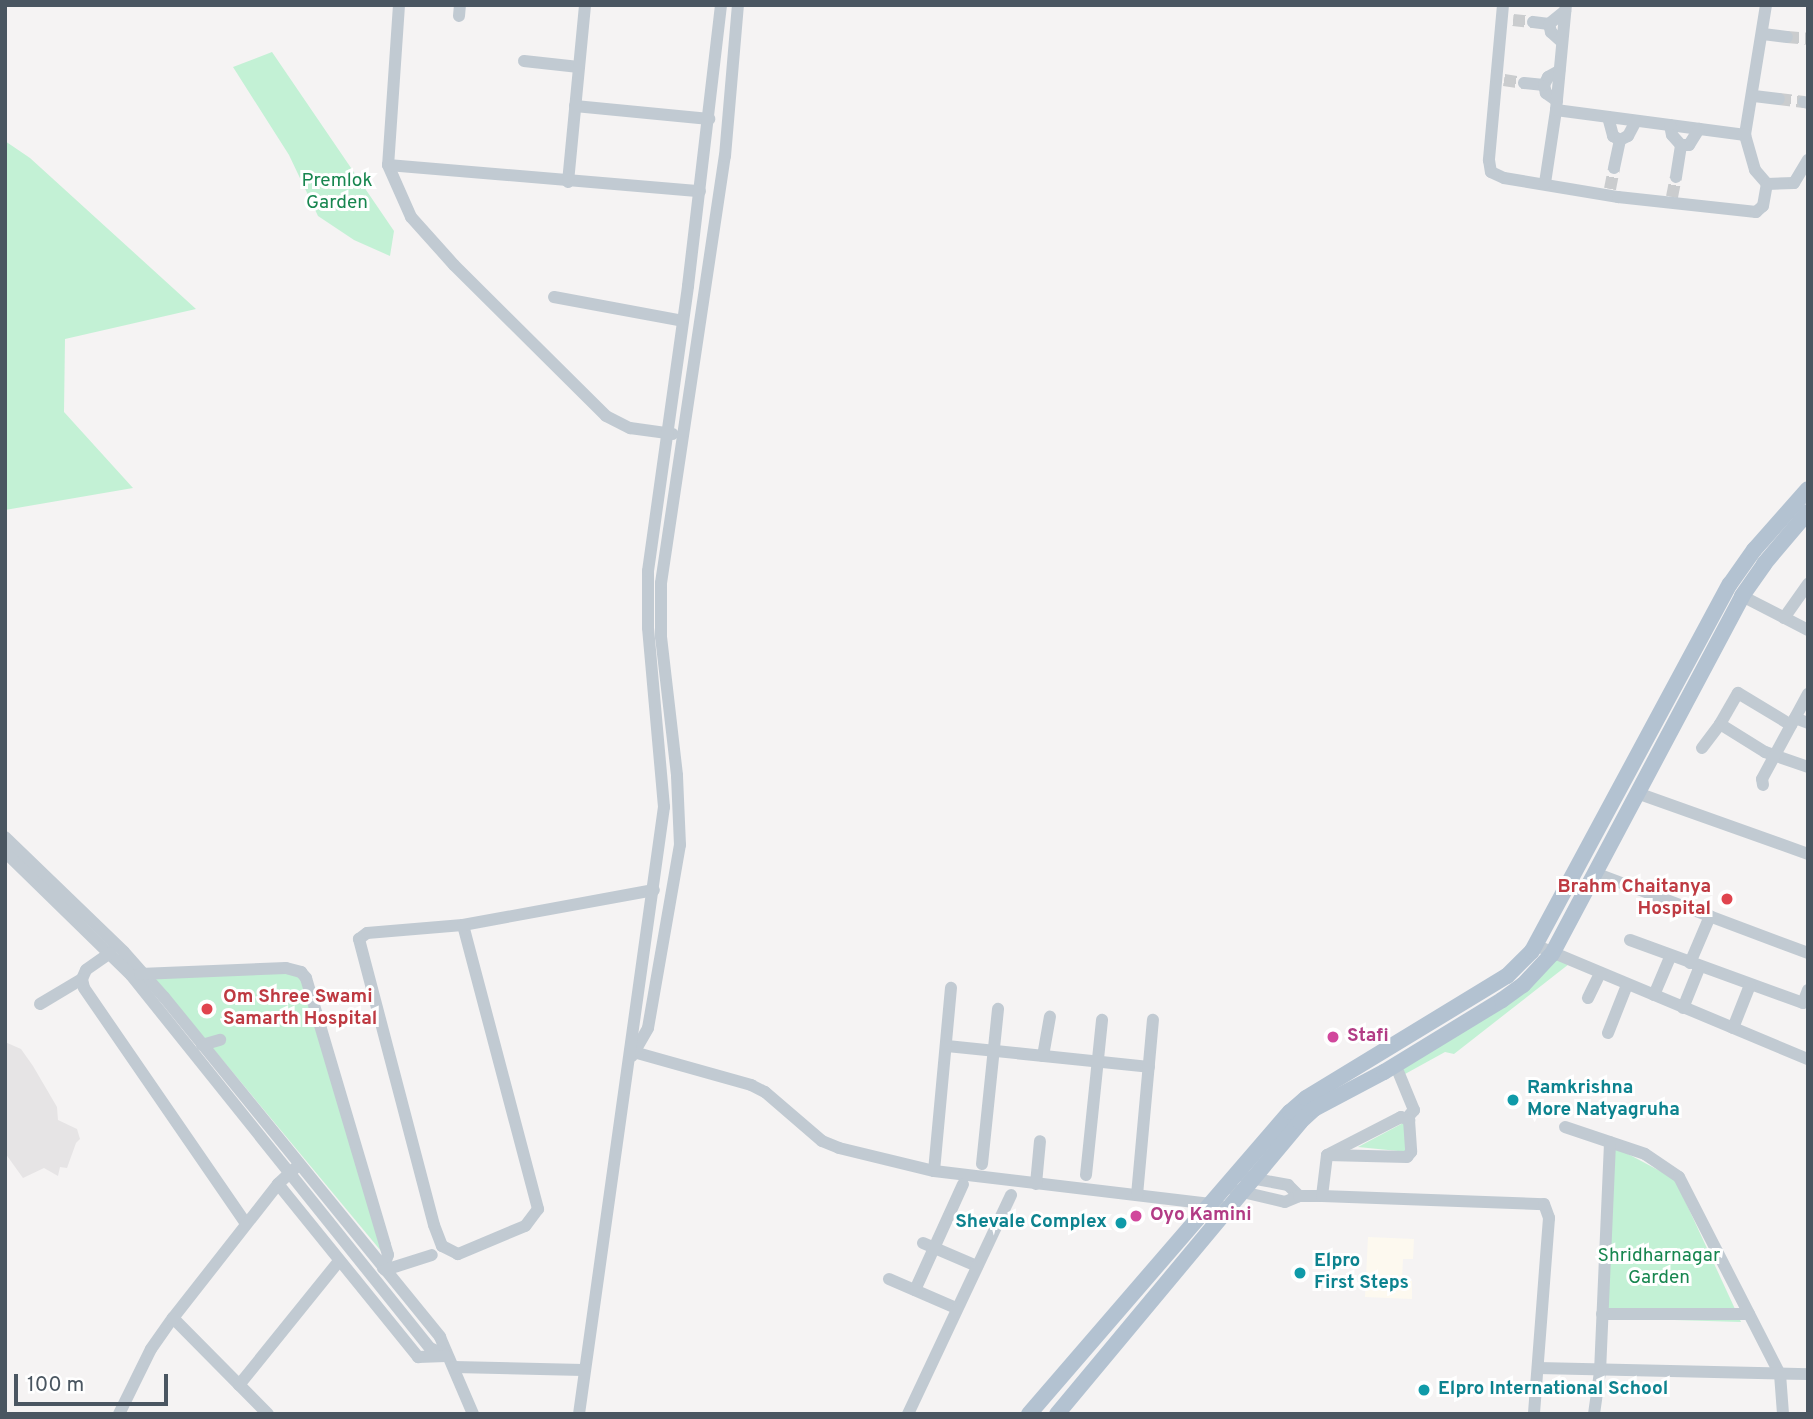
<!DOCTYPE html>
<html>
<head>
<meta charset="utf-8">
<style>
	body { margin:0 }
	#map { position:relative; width:1813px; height:1419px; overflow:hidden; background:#f5f3f3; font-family:Overpass,sans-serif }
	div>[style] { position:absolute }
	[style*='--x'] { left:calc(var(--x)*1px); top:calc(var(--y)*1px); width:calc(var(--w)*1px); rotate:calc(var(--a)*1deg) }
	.commercial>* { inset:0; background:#fdf9ef }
	.education>* { inset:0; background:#e6e4e5 }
	.green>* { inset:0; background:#c3f1d5 }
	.minor-tunnel>* { height:12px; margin-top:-6px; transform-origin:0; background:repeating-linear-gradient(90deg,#caccce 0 12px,transparent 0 18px) }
	.minor>* { height:12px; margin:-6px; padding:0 6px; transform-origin:6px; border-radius:6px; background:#c1cad2 }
	.major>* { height:16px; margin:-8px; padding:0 8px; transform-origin:8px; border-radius:8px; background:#b3c2d1 }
	.dots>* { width:19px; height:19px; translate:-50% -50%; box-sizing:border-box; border:4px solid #fff; border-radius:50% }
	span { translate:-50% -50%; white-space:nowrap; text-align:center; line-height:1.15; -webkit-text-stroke:6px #fff; paint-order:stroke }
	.park-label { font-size:19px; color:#17864f }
	.health-label { font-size:19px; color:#be3a42; font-weight:700 }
	.right { translate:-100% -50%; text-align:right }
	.left { translate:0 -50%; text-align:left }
	.hotel-label { font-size:19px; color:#b23c85; font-weight:700 }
	.culture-label { font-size:19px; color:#0d838f; font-weight:700 }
	.frame { position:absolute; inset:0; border:7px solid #4a5661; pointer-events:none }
	.scale { position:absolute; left:14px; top:1374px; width:154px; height:32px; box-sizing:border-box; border:4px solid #4a5661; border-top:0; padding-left:9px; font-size:21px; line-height:24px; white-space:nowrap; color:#4a5661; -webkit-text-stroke:5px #fff; paint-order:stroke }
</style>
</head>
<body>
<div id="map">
	<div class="commercial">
		<i style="clip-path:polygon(1368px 1237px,1414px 1239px,1413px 1259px,1403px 1259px,1402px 1280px,1412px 1281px,1412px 1299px,1365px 1297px)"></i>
	</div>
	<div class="education">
		<i style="clip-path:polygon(5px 1042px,21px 1049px,33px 1066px,57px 1107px,58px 1120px,77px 1129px,80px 1139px,76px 1143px,67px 1168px,60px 1167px,58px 1176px,44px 1168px,23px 1178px,5px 1153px)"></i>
	</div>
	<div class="green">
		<i style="clip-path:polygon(272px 52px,394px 231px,390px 256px,354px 240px,318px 216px,289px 155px,233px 67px)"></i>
		<i style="clip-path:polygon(5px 141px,30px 158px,196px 309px,65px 339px,64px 412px,133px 488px,5px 510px)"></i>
		<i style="clip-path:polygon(1552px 955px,1569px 964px,1454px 1054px,1445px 1052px,1396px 1079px,1390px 1070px,1524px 987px)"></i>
		<i style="clip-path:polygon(302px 973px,386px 1257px,152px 975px)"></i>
		<i style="clip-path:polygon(1405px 1122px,1408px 1152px,1358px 1147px)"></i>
		<i style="clip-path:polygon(1613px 1146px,1675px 1179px,1741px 1322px,1607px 1318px)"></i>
	</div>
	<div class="minor-tunnel">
		<i style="--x:1513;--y:20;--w:20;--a:6"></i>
		<i style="--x:1787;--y:37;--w:21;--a:5"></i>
		<i style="--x:1504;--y:80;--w:20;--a:9"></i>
		<i style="--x:1779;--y:99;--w:25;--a:7"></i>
		<i style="--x:1610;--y:189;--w:21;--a:-79"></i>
		<i style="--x:1672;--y:197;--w:20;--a:-79"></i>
	</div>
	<div class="minor">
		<i style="--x:399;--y:5;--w:160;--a:93.9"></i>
		<i style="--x:388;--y:165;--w:57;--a:66.1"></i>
		<i style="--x:411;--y:217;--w:64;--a:48.1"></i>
		<i style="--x:454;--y:265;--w:214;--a:44.8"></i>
		<i style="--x:606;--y:416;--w:27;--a:27"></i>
		<i style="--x:630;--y:428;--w:43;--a:7.9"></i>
		<i style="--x:1503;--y:5;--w:156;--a:95.2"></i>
		<i style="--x:1489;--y:160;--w:12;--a:81"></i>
		<i style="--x:1491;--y:172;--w:14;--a:25"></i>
		<i style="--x:1504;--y:178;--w:116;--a:9.5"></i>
		<i style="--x:1618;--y:197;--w:139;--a:6.2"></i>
		<i style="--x:1756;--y:212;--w:9;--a:-41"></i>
		<i style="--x:1763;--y:206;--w:22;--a:-80"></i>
		<i style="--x:1766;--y:5;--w:132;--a:99.2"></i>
		<i style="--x:1745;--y:135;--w:36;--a:74"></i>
		<i style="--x:1755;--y:170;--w:18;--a:49"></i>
		<i style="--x:1767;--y:184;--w:27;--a:-2"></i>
		<i style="--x:1794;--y:183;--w:27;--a:-59"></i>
		<i style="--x:459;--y:16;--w:11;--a:-85"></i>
		<i style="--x:1533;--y:22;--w:16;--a:7"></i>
		<i style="--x:1763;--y:34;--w:24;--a:7"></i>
		<i style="--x:1562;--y:42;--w:15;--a:-138"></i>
		<i style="--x:1551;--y:32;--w:8;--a:-104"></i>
		<i style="--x:1549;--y:24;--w:21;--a:-39"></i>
		<i style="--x:524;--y:61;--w:55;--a:6.2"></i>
		<i style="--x:1524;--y:83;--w:20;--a:6"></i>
		<i style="--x:1754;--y:96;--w:25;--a:7"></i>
		<i style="--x:1557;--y:101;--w:14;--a:-144"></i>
		<i style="--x:1546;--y:93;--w:8;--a:-104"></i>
		<i style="--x:1544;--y:85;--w:9;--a:-63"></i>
		<i style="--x:1548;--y:77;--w:13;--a:-29"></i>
		<i style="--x:1804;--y:102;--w:4;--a:14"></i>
		<i style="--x:575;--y:106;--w:135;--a:5.5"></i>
		<i style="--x:1556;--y:110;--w:191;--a:7.5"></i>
		<i style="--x:1608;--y:117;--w:20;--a:75"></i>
		<i style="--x:1613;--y:136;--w:8;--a:30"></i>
		<i style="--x:1620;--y:140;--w:9;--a:-27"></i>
		<i style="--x:1628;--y:136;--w:17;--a:-62"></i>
		<i style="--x:1670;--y:125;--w:10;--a:79"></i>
		<i style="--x:1672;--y:135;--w:13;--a:48"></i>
		<i style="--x:1681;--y:145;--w:8;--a:0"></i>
		<i style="--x:1689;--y:145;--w:19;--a:-58"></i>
		<i style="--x:388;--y:165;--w:313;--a:4.8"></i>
		<i style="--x:1614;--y:168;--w:29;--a:-78"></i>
		<i style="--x:1676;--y:177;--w:32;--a:-81"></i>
		<i style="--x:568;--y:182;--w:178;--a:-84.5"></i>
		<i style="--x:1545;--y:183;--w:74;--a:-81.4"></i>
		<i style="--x:1556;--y:110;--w:105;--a:-84.6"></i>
		<i style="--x:554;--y:297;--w:131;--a:10.5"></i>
		<i style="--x:1742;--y:596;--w:74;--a:27.3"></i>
		<i style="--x:1784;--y:618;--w:42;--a:-54.8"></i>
		<i style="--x:1795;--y:718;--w:14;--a:21"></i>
		<i style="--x:1720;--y:724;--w:36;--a:-60"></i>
		<i style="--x:1738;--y:693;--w:62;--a:31.1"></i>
		<i style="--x:1702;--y:748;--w:30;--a:-53"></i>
		<i style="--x:1720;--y:724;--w:53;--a:31.9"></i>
		<i style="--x:1765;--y:752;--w:46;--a:19.2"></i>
		<i style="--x:1763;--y:785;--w:6;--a:-99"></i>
		<i style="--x:1762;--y:779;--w:97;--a:-61.6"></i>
		<i style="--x:1637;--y:793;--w:182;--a:19.6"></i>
		<i style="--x:5;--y:837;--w:165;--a:44"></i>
		<i style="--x:124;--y:952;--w:60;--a:48.4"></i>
		<i style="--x:164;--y:997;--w:438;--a:50.9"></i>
		<i style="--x:440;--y:1337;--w:84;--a:66.8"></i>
		<i style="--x:5;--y:852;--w:176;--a:44.3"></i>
		<i style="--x:131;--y:975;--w:478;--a:51.3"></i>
		<i style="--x:430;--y:1348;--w:19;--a:25"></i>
		<i style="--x:1595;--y:873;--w:228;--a:20.6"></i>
		<i style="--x:463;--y:925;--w:294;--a:75.2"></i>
		<i style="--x:538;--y:1209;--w:21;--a:127"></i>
		<i style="--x:525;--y:1226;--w:73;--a:157.3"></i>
		<i style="--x:458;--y:1254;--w:18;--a:-153"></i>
		<i style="--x:442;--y:1246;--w:22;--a:-111"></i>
		<i style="--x:434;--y:1225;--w:296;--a:-104.7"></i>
		<i style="--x:359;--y:939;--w:10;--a:-37"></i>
		<i style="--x:367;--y:933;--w:96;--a:-4.8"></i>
		<i style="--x:463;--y:925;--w:194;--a:-10.4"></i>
		<i style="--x:1630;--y:940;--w:184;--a:20"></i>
		<i style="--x:1803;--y:1003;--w:14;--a:-69"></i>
		<i style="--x:1535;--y:945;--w:296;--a:22.7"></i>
		<i style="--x:110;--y:953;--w:29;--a:145"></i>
		<i style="--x:86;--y:970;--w:10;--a:114"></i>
		<i style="--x:82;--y:979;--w:9;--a:77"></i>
		<i style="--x:84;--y:988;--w:286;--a:55.5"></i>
		<i style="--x:1690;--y:963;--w:51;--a:-66.9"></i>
		<i style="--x:140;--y:974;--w:146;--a:-2.4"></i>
		<i style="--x:286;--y:968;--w:16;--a:15"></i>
		<i style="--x:301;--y:972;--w:8;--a:50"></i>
		<i style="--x:306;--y:978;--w:278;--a:73.5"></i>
		<i style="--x:385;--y:1245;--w:10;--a:73"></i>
		<i style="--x:388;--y:1255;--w:14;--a:111"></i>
		<i style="--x:1654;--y:995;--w:43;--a:-67"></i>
		<i style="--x:1588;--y:998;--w:28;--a:-64"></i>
		<i style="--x:40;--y:1004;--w:49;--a:-30.8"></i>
		<i style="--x:1683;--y:1008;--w:45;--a:-68"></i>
		<i style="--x:1733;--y:1028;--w:46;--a:-68.4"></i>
		<i style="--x:1608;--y:1033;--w:52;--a:-68.4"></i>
		<i style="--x:202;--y:1045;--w:19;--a:-16"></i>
		<i style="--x:947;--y:1046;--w:203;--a:5.9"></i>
		<i style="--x:630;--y:1051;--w:126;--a:15.7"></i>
		<i style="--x:751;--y:1085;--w:16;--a:27"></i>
		<i style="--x:765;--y:1092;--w:75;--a:40.7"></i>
		<i style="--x:822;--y:1141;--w:18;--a:22"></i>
		<i style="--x:839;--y:1148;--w:98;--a:13.6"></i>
		<i style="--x:934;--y:1171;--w:287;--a:6.8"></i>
		<i style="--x:632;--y:1056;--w:32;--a:-60"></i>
		<i style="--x:648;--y:1028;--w:186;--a:-80.1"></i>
		<i style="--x:680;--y:845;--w:70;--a:-92.5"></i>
		<i style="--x:677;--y:775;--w:139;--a:-96.6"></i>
		<i style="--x:661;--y:637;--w:54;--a:-90"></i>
		<i style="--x:661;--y:583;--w:432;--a:-81.5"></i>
		<i style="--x:725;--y:156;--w:152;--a:-85.1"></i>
		<i style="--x:1043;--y:1056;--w:40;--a:-80"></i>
		<i style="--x:1395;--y:1064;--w:50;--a:67.6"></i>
		<i style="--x:1414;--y:1110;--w:11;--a:131"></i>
		<i style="--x:1565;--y:1127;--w:84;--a:18.6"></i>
		<i style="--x:1645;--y:1154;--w:41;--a:34.1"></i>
		<i style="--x:1679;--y:1177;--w:221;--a:62.9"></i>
		<i style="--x:1780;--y:1374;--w:40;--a:85.7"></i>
		<i style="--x:982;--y:1164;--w:156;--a:-84.1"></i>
		<i style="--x:934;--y:1171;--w:184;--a:-84.7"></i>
		<i style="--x:1086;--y:1175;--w:156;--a:-84.1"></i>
		<i style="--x:1245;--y:1177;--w:44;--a:10.5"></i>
		<i style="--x:1288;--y:1185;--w:16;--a:45"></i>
		<i style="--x:278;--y:1184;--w:223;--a:51"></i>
		<i style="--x:418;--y:1357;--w:28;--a:-2"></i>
		<i style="--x:1036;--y:1184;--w:43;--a:-84.7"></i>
		<i style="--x:1234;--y:1190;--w:52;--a:13.2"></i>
		<i style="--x:1285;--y:1202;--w:15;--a:-23"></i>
		<i style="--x:1299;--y:1196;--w:23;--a:0"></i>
		<i style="--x:1322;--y:1196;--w:222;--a:2.1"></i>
		<i style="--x:1544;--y:1204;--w:15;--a:70"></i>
		<i style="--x:1549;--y:1218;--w:197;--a:94.4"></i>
		<i style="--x:1137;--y:1195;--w:176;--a:-84.8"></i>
		<i style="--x:1322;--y:1196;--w:41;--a:-83"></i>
		<i style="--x:1327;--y:1155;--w:83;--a:-27.2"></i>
		<i style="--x:1401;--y:1117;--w:9;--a:21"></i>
		<i style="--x:1409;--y:1120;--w:32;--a:86"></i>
		<i style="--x:1411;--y:1152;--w:6;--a:129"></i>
		<i style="--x:1407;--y:1157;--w:80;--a:-178.6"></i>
		<i style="--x:923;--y:1243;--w:59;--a:23.1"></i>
		<i style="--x:385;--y:1270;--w:49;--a:-17.7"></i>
		<i style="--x:889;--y:1279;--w:73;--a:23.4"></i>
		<i style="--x:915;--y:1290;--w:116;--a:-65.6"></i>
		<i style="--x:1602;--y:1314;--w:147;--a:0"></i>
		<i style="--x:173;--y:1318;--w:135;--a:45.3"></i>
		<i style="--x:454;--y:1367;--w:129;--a:1.3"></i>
		<i style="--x:1538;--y:1368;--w:270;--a:1.3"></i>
		<i style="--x:239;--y:1385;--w:159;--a:-51.1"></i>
		<i style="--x:119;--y:1414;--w:72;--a:-63.8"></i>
		<i style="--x:151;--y:1349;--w:38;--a:-55"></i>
		<i style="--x:173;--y:1318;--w:170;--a:-51.9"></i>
		<i style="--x:278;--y:1184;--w:23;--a:-43"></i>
		<i style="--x:579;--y:1414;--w:613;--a:-82.03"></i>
		<i style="--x:664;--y:807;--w:180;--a:-95.1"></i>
		<i style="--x:648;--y:628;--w:57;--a:-90"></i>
		<i style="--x:648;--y:571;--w:288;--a:-82"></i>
		<i style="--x:688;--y:286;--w:283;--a:-83.3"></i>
		<i style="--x:908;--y:1414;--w:242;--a:-64.8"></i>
		<i style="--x:1594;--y:1414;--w:42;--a:-81.9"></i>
		<i style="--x:1600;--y:1372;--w:230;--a:-87.5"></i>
	</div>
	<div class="major">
		<i style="--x:1029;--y:1414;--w:399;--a:-49.2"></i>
		<i style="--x:1290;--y:1112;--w:21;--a:-41"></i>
		<i style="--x:1306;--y:1098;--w:235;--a:-31.3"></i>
		<i style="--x:1507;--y:976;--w:35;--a:-45"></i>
		<i style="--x:1532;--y:951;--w:417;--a:-61.7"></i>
		<i style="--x:1730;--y:584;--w:42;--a:-54.8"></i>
		<i style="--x:1754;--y:550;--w:81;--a:-48.5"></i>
		<i style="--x:1057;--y:1414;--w:380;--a:-50.2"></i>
		<i style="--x:1300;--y:1122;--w:19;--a:-43"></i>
		<i style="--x:1314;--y:1109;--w:79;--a:-27.9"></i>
		<i style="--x:1384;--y:1072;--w:138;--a:-31.4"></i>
		<i style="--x:1502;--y:1000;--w:26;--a:-36"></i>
		<i style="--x:1523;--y:985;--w:42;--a:-46.9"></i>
		<i style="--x:1552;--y:954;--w:405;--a:-62"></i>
		<i style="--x:1742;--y:596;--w:39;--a:-55"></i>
		<i style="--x:1764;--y:564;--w:68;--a:-49.8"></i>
	</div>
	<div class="dots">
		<i style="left:1727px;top:899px;background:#e0444e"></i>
		<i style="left:207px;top:1009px;background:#e0444e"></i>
		<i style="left:1333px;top:1037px;background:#d1479c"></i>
		<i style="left:1513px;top:1100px;background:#0f9aa8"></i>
		<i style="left:1136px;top:1216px;background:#d1479c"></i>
		<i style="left:1121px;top:1223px;background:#0f9aa8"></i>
		<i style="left:1300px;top:1273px;background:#0f9aa8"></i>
		<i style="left:1424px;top:1390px;background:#0f9aa8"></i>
	</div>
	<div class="park-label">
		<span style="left:337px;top:193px">Premlok<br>Garden</span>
		<span style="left:1659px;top:1268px">Shridharnagar<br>Garden</span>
	</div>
	<div class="health-label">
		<span class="right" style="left:1711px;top:899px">Brahm Chaitanya<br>Hospital</span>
		<span class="left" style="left:223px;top:1009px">Om Shree Swami<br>Samarth Hospital</span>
	</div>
	<div class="hotel-label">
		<span class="left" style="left:1347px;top:1037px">Stafi</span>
		<span class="left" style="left:1150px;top:1216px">Oyo Kamini</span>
	</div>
	<div class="culture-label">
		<span class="left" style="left:1527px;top:1100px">Ramkrishna<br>More Natyagruha</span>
		<span class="right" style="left:1107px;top:1223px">Shevale Complex</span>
		<span class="left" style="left:1314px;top:1273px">Elpro<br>First Steps</span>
		<span class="left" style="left:1438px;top:1390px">Elpro International School</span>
	</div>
	<div class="frame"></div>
	<div class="scale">100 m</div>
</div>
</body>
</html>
